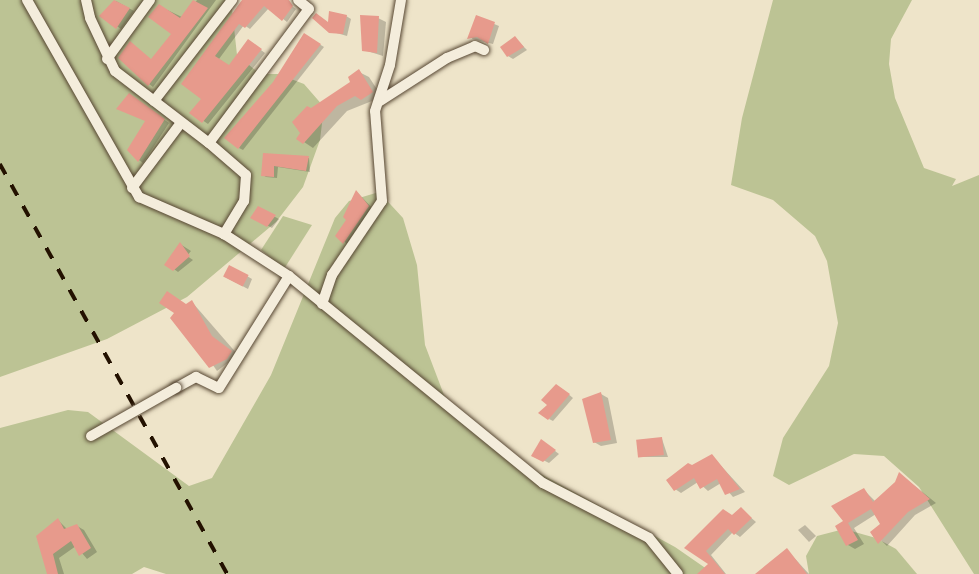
<!DOCTYPE html>
<html>
<head>
<meta charset="utf-8">
<style>
	body { margin:0 }
	#map { position:relative; width:979px; height:574px; overflow:hidden; background:#eee4c9; font-family:"IM FELL English",serif }
	div>[style] { position:absolute }
	[style*='--x'] { left:calc(var(--x)*1px); top:calc(var(--y)*1px); width:calc(var(--w)*1px); rotate:calc(var(--a)*1deg) }
	.green>* { inset:0; background:#bcc394 }
	.shadow>* { inset:0; background:#0003 }
	.building>* { inset:0; background:#e79a8c; transform-origin:0 0 }
	.roads { filter:drop-shadow(0 0 2px #564632) drop-shadow(0 0 2px #564632) }
	.minor>* { height:10px; margin:-5px; padding:0 5px; transform-origin:5px; border-radius:5px; background:#f4eddc }
	.rail>* { height:3.5px; margin-top:-1.75px; transform-origin:0; background:repeating-linear-gradient(90deg,#231100 0 12px,transparent 0 24px) }
	.bridges { filter:drop-shadow(0 0 2px #564632) drop-shadow(0 0 2px #564632) }
	.minor-bridge>* { height:10px; margin:-5px; padding:0 5px; transform-origin:5px; border-radius:5px; background:#f4eddc }
	span { translate:-50% -50%; white-space:nowrap; text-align:center; line-height:1.15; -webkit-text-stroke:5px #f4eddc; paint-order:stroke }
</style>
</head>
<body>
<div id="map">
	<div class="green">
		<i style="clip-path:polygon(0 0,231px 0,237px 55px,260px 74px,278px 74px,304px 84px,324px 107px,320px 140px,303px 187px,276px 222px,187px 297px,107px 339px,0 377px)"></i>
		<i style="clip-path:polygon(773px 0,912px 0,891px 39px,889px 64px,895px 98px,924px 168px,956px 179px,952px 186px,979px 175px,979px 574px,974px 574px,919px 487px,884px 456px,854px 454px,789px 485px,773px 476px,783px 438px,829px 366px,838px 323px,827px 261px,815px 236px,773px 200px,731px 185px,742px 118px)"></i>
		<i style="clip-path:polygon(379px 192px,403px 218px,417px 265px,425px 345px,444px 395px,463px 423px,508px 456px,675px 547px,714px 574px,166px 574px,144px 567px,132px 574px,0 574px,0 428px,68px 410px,88px 412px,189px 486px,212px 478px,271px 375px,335px 218px,349px 201px)"></i>
		<i style="clip-path:polygon(283px 216px,312px 225px,284px 269px,261px 250px)"></i>
		<i style="clip-path:polygon(844px 529px,876px 538px,896px 549px,917px 574px,809px 574px,806px 556px,817px 536px)"></i>
	</div>
	<div class="shadow">
		<i style="clip-path:polygon(197px 0,216px 0,153px 87px,149px 84px,151px 60px,174px 34px,159px 6px,184px 18px)"></i>
		<i style="clip-path:polygon(248px 0,283px 0,296px 9px,287px 22px,269px 8px,250px 29px,244px 25px,219px 59px,230px 67px,253px 44px,265px 53px,208px 124px,192px 113px,203px 99px,183px 84px)"></i>
		<i style="clip-path:polygon(116px 1px,134px 11px,121px 29px,102px 16px)"></i>
		<i style="clip-path:polygon(346px 16px,351px 19px,347px 36px,333px 32px)"></i>
		<i style="clip-path:polygon(477px 17px,499px 26px,493px 44px,472px 39px)"></i>
		<i style="clip-path:polygon(378px 18px,386px 22px,383px 56px,364px 50px)"></i>
		<i style="clip-path:polygon(305px 35px,324px 47px,243px 150px,239px 148px)"></i>
		<i style="clip-path:polygon(515px 38px,527px 50px,513px 59px,508px 56px)"></i>
		<i style="clip-path:polygon(359px 72px,369px 77px,382px 97px,347px 111px,313px 148px,304px 142px,311px 110px,352px 83px)"></i>
		<i style="clip-path:polygon(133px 98px,169px 123px,143px 163px,139px 160px,147px 121px)"></i>
		<i style="clip-path:polygon(265px 155px,309px 158px,310px 172px,278px 167px,277px 178px,266px 177px,263px 175px)"></i>
		<i style="clip-path:polygon(357px 192px,375px 211px,351px 247px,337px 236px,349px 219px)"></i>
		<i style="clip-path:polygon(258px 208px,279px 219px,272px 228px,252px 217px)"></i>
		<i style="clip-path:polygon(180px 244px,191px 251px,187px 256px,193px 260px,178px 272px,167px 264px)"></i>
		<i style="clip-path:polygon(230px 266px,252px 279px,248px 289px,225px 277px)"></i>
		<i style="clip-path:polygon(192px 302px,238px 355px,217px 371px,177px 313px)"></i>
		<i style="clip-path:polygon(561px 388px,573px 398px,553px 421px,549px 419px)"></i>
		<i style="clip-path:polygon(601px 394px,608px 398px,617px 443px,601px 446px,594px 442px)"></i>
		<i style="clip-path:polygon(662px 439px,668px 457px,640px 457px)"></i>
		<i style="clip-path:polygon(546px 444px,559px 454px,549px 463px,533px 455px)"></i>
		<i style="clip-path:polygon(712px 456px,745px 492px,733px 497px,721px 483px,708px 491px,698px 482px,681px 493px,675px 489px,693px 467px)"></i>
		<i style="clip-path:polygon(900px 474px,936px 503px,915px 515px,887px 546px,872px 532px,882px 524px,876px 514px,854px 528px,864px 544px,855px 549px,848px 545px,845px 522px,864px 490px,876px 502px,897px 483px)"></i>
		<i style="clip-path:polygon(741px 509px,756px 522px,740px 537px,733px 532px,711px 555px,726px 574px,700px 574px,711px 564px,686px 548px)"></i>
		<i style="clip-path:polygon(58px 520px,68px 530px,77px 526px,84px 530px,97px 552px,87px 559px,76px 546px,59px 558px,64px 574px,49px 574px)"></i>
		<i style="clip-path:polygon(805px 525px,816px 536px,809px 542px,798px 530px)"></i>
		<i style="clip-path:polygon(787px 550px,809px 574px,757px 574px)"></i>
	</div>
	<div class="building">
		<i style="clip-path:polygon(114px 0,130px 8px,116px 29px,99px 16px)"></i>
		<i style="clip-path:polygon(193px 0,208px 8px,148px 86px,118px 58px,130px 41px,151px 59px,171px 34px,148px 17px,159px 4px,180px 18px)"></i>
		<i style="clip-path:polygon(242px 0,289px 0,293px 6px,282px 21px,264px 6px,245px 28px,239px 24px,215px 56px,229px 65px,248px 39px,262px 49px,202px 123px,189px 113px,201px 99px,181px 84px)"></i>
		<i style="clip-path:polygon(329px 11px,347px 15px,343px 34px,329px 33px,312px 18px,316px 13px,328px 22px)"></i>
		<i style="clip-path:polygon(360px 15px,379px 16px,377px 53px,362px 51px)"></i>
		<i style="clip-path:polygon(476px 15px,495px 22px,488px 44px,477px 37px,467px 39px)"></i>
		<i style="clip-path:polygon(304px 33px,321px 44px,238px 149px,224px 138px,273px 82px)"></i>
		<i style="clip-path:polygon(515px 36px,524px 47px,507px 57px,500px 47px)"></i>
		<i style="clip-path:polygon(359px 69px,373px 92px,361px 100px,355px 96px,337px 106px,303px 144px,296px 139px,300px 133px,292px 122px,307px 106px,311px 108px,350px 82px,348px 77px)"></i>
		<i style="clip-path:polygon(129px 93px,165px 119px,138px 162px,127px 150px,145px 121px,116px 109px)"></i>
		<i style="clip-path:polygon(263px 153px,309px 156px,306px 171px,274px 166px,274px 177px,261px 176px)"></i>
		<i style="clip-path:polygon(356px 190px,369px 206px,343px 244px,335px 236px,346px 220px,343px 217px)"></i>
		<i style="clip-path:polygon(258px 206px,276px 215px,267px 227px,250px 218px)"></i>
		<i style="clip-path:polygon(180px 242px,190px 256px,173px 271px,164px 265px)"></i>
		<i style="left:229px;top:265px;width:22px;height:13px;rotate:27deg"></i>
		<i style="clip-path:polygon(167px 291px,186px 304px,192px 300px,212px 336px,232px 351px,227px 359px,209px 368px,170px 318px,174px 313px,159px 303px)"></i>
		<i style="clip-path:polygon(556px 384px,570px 394px,548px 420px,538px 413px,547px 405px,541px 400px)"></i>
		<i style="clip-path:polygon(601px 392px,611px 440px,593px 443px,582px 399px)"></i>
		<i style="left:662px;top:437px;width:18px;height:26px;rotate:84deg"></i>
		<i style="clip-path:polygon(541px 439px,556px 450px,543px 462px,531px 456px)"></i>
		<i style="clip-path:polygon(712px 454px,740px 489px,725px 495px,717px 479px,700px 489px,694px 478px,674px 491px,666px 480px,688px 463px,692px 465px)"></i>
		<i style="clip-path:polygon(899px 472px,930px 499px,908px 512px,878px 544px,870px 532px,880px 524px,871px 509px,848px 523px,858px 540px,846px 546px,835px 526px,843px 521px,831px 506px,864px 488px,873px 502px,895px 482px)"></i>
		<i style="clip-path:polygon(741px 507px,752px 518px,734px 535px,728px 529px,706px 551px,725px 574px,697px 574px,708px 564px,684px 548px,723px 509px,732px 515px)"></i>
		<i style="clip-path:polygon(58px 518px,64px 529px,77px 524px,91px 548px,79px 556px,71px 541px,53px 554px,58px 574px,47px 574px,36px 536px)"></i>
		<i style="clip-path:polygon(787px 548px,807px 574px,755px 574px)"></i>
	</div>
	<div class="roads">
		<div class="minor">
			<i style="--x:27;--y:0;--w:227;--a:60.4"></i>
			<i style="--x:139;--y:197;--w:93;--a:23.5"></i>
			<i style="--x:224;--y:234;--w:77;--a:32.9"></i>
			<i style="--x:289;--y:276;--w:328;--a:39.2"></i>
			<i style="--x:543;--y:483;--w:119;--a:27.4"></i>
			<i style="--x:649;--y:538;--w:46;--a:51.1"></i>
			<i style="--x:86;--y:0;--w:18;--a:77"></i>
			<i style="--x:90;--y:18;--w:59;--a:64.7"></i>
			<i style="--x:115;--y:71;--w:118;--a:37.5"></i>
			<i style="--x:209;--y:143;--w:167;--a:-53.3"></i>
			<i style="--x:309;--y:9;--w:14;--a:-141"></i>
			<i style="--x:107;--y:59;--w:73;--a:-53.9"></i>
			<i style="--x:154;--y:101;--w:128;--a:-52.3"></i>
			<i style="--x:380;--y:101;--w:80;--a:-32.7"></i>
			<i style="--x:447;--y:58;--w:30;--a:-23"></i>
			<i style="--x:475;--y:46;--w:10;--a:24"></i>
			<i style="--x:209;--y:143;--w:49;--a:40.9"></i>
			<i style="--x:246;--y:175;--w:26;--a:94"></i>
			<i style="--x:244;--y:201;--w:39;--a:121"></i>
			<i style="--x:132;--y:188;--w:80;--a:-53.1"></i>
			<i style="--x:322;--y:304;--w:31;--a:-71"></i>
			<i style="--x:332;--y:275;--w:89;--a:-56"></i>
			<i style="--x:382;--y:201;--w:90;--a:-94.4"></i>
			<i style="--x:375;--y:111;--w:48;--a:-71.9"></i>
			<i style="--x:390;--y:65;--w:66;--a:-80.4"></i>
			<i style="--x:176;--y:388;--w:23;--a:-29"></i>
			<i style="--x:196;--y:377;--w:25;--a:26"></i>
			<i style="--x:219;--y:388;--w:132;--a:-58"></i>
		</div>
	</div>
	<div class="rail">
		<i style="--x:0;--y:164;--w:469;--a:61"></i>
	</div>
	<div class="bridges">
		<div class="minor-bridge">
			<i style="--x:91;--y:436;--w:98;--a:-29.5"></i>
		</div>
	</div>
</div>
</body>
</html>
